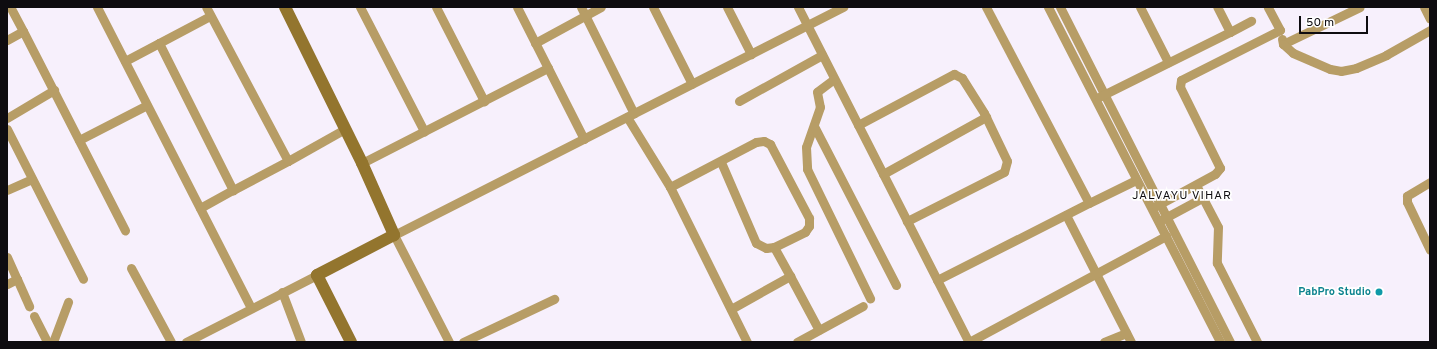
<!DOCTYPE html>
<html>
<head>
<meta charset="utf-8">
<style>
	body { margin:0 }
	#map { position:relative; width:1437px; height:349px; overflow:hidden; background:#f7f0fc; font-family:Overpass,sans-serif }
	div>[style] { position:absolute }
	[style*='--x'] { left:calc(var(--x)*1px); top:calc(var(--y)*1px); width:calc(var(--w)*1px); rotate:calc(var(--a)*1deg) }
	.street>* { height:9px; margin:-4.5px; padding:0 4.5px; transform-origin:4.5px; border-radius:4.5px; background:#b79d66 }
	.secondary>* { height:12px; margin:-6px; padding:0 6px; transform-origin:6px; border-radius:6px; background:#93752e }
	.dots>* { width:11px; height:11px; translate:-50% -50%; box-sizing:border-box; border:2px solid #fff; border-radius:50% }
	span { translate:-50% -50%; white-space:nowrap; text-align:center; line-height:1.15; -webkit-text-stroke:3.5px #fff; paint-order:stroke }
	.culture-label { font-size:11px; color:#0d838f; font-weight:700 }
	.right { translate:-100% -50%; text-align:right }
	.neighbourhood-label { font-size:12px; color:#0e0c10; letter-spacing:1px }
	.frame { position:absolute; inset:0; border:8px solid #0e0c10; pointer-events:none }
	.scale { position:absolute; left:1299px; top:16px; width:69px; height:18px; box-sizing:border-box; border:2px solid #0e0c10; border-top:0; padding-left:5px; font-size:12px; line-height:14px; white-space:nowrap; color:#0e0c10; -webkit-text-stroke:3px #fff; paint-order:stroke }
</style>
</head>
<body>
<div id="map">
	<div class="street">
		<i style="--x:97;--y:7;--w:338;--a:62.9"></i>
		<i style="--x:360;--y:7;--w:140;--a:62.7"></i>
		<i style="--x:436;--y:7;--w:106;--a:62.9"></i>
		<i style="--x:517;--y:7;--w:148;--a:63.1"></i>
		<i style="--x:581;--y:7;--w:119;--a:63.6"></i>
		<i style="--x:653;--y:7;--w:86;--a:63.1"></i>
		<i style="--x:727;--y:7;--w:53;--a:62.9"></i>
		<i style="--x:798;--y:7;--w:376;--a:63"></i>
		<i style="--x:986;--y:7;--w:221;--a:62.3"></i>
		<i style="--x:1089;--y:203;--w:52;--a:-26.1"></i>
		<i style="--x:1048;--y:7;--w:377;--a:62.8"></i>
		<i style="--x:1060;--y:7;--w:376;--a:63.1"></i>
		<i style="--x:1140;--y:7;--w:62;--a:63"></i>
		<i style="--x:1424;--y:7;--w:13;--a:63"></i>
		<i style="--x:23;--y:31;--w:224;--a:62.9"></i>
		<i style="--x:1230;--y:32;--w:24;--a:-28"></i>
		<i style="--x:1282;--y:39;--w:5;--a:79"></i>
		<i style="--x:1283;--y:44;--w:85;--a:-25.7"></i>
		<i style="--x:7;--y:40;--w:18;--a:-29"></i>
		<i style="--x:23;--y:31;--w:27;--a:-118"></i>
		<i style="--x:159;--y:43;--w:58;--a:-27.9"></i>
		<i style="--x:535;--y:43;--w:75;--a:-28.6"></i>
		<i style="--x:1283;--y:44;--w:13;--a:42"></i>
		<i style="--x:1293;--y:53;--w:40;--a:23.4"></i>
		<i style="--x:1330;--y:69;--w:11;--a:10"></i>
		<i style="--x:1341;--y:71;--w:15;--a:-11"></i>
		<i style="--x:1356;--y:68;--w:33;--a:-23"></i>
		<i style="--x:1386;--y:55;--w:51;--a:-29.6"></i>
		<i style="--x:125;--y:61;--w:38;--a:-28"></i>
		<i style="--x:159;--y:43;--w:165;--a:63.3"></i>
		<i style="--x:233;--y:190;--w:62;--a:-27.8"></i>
		<i style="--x:288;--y:161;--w:174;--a:-118"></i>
		<i style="--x:834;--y:79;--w:21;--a:143"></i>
		<i style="--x:817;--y:92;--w:15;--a:79"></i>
		<i style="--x:820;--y:107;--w:42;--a:109.3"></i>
		<i style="--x:806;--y:147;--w:22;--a:87"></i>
		<i style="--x:807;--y:169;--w:144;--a:64"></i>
		<i style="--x:1099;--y:97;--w:146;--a:-26.4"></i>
		<i style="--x:1230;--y:32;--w:28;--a:-117"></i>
		<i style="--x:739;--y:101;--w:95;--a:-29"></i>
		<i style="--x:627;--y:117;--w:82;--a:58.4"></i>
		<i style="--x:670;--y:187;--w:173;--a:63.6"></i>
		<i style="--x:7;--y:118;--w:55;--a:-30.8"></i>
		<i style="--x:858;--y:125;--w:109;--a:-28"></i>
		<i style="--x:954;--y:74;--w:9;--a:27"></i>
		<i style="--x:962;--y:78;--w:41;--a:57.8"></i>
		<i style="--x:984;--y:113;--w:53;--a:64.4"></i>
		<i style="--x:1007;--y:161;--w:11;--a:105"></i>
		<i style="--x:1004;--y:172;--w:109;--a:153.2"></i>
		<i style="--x:814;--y:126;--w:179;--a:62.7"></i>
		<i style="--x:7;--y:129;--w:168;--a:63.1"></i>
		<i style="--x:79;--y:140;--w:76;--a:-27.2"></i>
		<i style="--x:288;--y:161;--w:65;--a:-29.3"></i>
		<i style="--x:362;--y:163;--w:209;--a:-27.1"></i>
		<i style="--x:883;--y:174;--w:118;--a:-29"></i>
		<i style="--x:1430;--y:182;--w:27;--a:149"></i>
		<i style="--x:1407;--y:196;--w:6;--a:90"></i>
		<i style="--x:1407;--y:202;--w:53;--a:64.4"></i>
		<i style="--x:1196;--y:185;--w:47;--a:62.4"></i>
		<i style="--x:1218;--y:227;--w:36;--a:92"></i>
		<i style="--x:1217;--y:263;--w:89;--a:63.1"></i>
		<i style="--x:670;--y:187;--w:97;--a:-27.6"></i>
		<i style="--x:756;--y:142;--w:8;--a:-7"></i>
		<i style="--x:764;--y:141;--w:7;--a:27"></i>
		<i style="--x:770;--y:144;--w:84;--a:62.2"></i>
		<i style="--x:809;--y:218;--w:8;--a:90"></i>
		<i style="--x:809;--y:226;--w:7;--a:124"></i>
		<i style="--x:805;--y:232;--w:34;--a:154"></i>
		<i style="--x:774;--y:247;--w:8;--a:173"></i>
		<i style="--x:766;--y:248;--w:11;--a:-153"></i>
		<i style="--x:756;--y:243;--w:88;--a:-113.4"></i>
		<i style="--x:7;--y:190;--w:27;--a:-24"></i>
		<i style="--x:1156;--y:206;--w:67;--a:-28.5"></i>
		<i style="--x:1215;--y:174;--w:8;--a:-50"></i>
		<i style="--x:1220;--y:168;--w:90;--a:-116.3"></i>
		<i style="--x:1180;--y:87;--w:7;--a:-82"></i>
		<i style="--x:1181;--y:80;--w:111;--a:-26.8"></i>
		<i style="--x:1280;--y:30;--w:26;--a:-118"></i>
		<i style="--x:200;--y:208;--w:38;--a:-29"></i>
		<i style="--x:1066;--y:215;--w:143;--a:62.9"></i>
		<i style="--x:1161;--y:220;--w:47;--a:-28.2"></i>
		<i style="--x:7;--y:257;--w:24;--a:66"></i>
		<i style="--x:17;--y:279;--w:11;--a:153"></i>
		<i style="--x:131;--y:268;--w:84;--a:61.6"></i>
		<i style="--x:790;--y:276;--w:61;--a:61.8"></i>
		<i style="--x:17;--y:279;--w:30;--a:66"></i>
		<i style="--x:937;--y:280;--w:170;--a:-26.9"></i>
		<i style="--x:282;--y:292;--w:53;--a:69.2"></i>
		<i style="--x:731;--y:309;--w:68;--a:-29.2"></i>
		<i style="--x:790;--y:276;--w:33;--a:-119"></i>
		<i style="--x:34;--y:316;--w:29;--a:63"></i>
		<i style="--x:53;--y:342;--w:43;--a:-69.4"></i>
		<i style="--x:186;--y:342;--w:147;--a:-27.1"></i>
		<i style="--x:449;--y:342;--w:120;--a:-117.2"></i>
		<i style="--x:394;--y:235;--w:504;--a:-26.92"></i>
		<i style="--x:463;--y:342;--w:101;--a:-25.3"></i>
		<i style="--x:797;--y:342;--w:75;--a:-28.6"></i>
		<i style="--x:969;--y:342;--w:224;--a:-28.3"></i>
		<i style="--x:1104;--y:342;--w:24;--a:-22"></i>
	</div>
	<div class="secondary">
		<i style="--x:285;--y:7;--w:174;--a:63.7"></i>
		<i style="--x:362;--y:163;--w:79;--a:66"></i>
		<i style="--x:394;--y:235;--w:87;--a:152.5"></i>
		<i style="--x:317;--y:275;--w:75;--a:63.1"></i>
	</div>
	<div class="dots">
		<i style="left:1379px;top:292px;background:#0f9aa8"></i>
	</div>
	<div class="culture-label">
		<span class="right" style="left:1371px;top:292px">PabPro Studio</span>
	</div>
	<div class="neighbourhood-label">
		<span style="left:1182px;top:197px">JALVAYU VIHAR</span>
	</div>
	<div class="frame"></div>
	<div class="scale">50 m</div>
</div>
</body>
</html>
